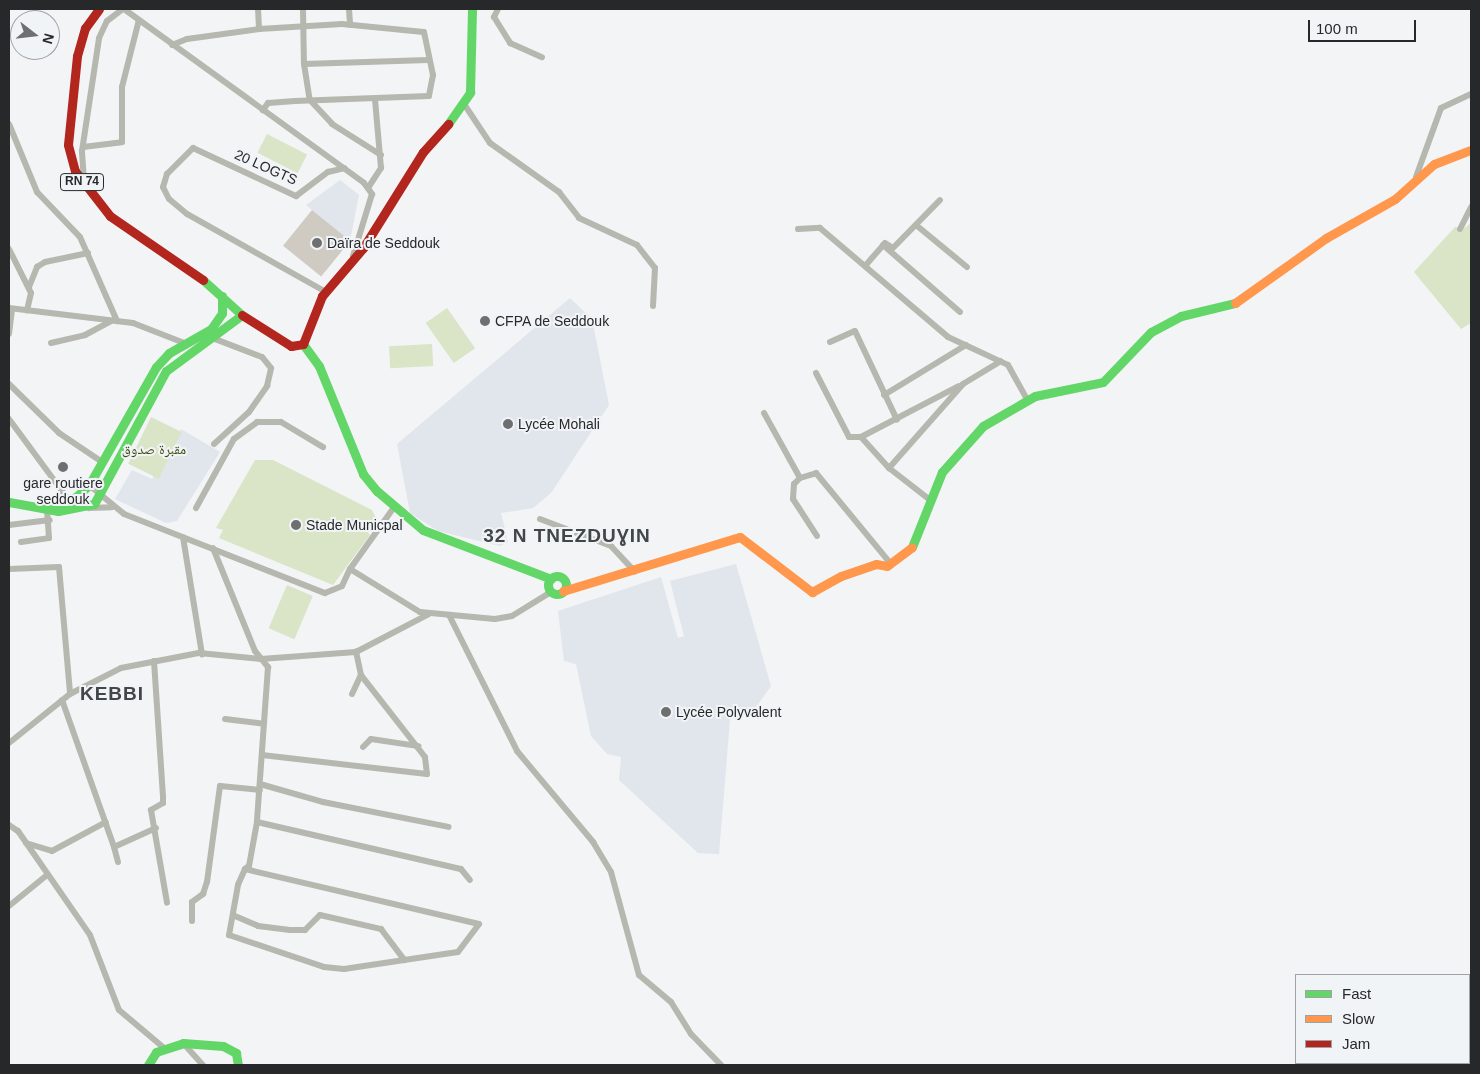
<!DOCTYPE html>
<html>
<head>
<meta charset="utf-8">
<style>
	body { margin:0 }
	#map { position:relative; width:1480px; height:1074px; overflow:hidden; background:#f2f4f6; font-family:Helvetica,"Noto Naskh Arabic",sans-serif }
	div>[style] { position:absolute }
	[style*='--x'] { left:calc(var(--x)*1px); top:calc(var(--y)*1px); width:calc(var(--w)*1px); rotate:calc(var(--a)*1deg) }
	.built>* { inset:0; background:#e0e6eb }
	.green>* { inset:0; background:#dae4c7; transform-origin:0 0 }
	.building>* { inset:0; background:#d0cbc2; transform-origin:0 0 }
	.street>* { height:6px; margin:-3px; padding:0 3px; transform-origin:3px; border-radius:3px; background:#b6b7ae }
	.fast>* { height:9px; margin:-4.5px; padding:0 4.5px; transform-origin:4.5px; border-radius:4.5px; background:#63d668 }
	.fast>.ring { margin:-4.5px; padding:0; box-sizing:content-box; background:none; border:9px solid #63d668; border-radius:50% }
	.slow>* { height:9px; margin:-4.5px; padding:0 4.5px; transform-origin:4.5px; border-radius:4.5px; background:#ff974d }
	.jam>* { height:9px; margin:-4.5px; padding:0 4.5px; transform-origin:4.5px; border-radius:4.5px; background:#b3261e }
	.dots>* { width:14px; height:14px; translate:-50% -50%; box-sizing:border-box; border:2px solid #f1f4f7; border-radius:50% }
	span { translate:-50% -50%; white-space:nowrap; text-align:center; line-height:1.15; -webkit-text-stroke:4px #f1f4f7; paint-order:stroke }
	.shield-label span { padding:1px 4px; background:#f1f4f7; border:1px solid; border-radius:4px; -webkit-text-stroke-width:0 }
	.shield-label { font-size:12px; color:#272829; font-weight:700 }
	.street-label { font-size:14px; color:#272829 }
	.poi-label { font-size:14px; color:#272829 }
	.left { translate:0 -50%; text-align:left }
	.park-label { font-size:14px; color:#3f4d10 }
	.district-label { font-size:19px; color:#434648; font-weight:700; letter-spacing:1px }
	.frame { position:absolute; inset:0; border:10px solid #272829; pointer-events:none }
	.legend { position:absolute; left:1295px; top:974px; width:175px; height:90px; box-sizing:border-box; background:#f1f4f7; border:1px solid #a0a2a5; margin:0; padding:6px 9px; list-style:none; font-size:15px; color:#272829 }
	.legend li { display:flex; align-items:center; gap:10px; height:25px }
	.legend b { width:25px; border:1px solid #a0a2a5 }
	.north { position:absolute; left:10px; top:10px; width:50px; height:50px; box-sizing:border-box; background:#f1f4f7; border:1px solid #a0a2a5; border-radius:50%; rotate:106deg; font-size:14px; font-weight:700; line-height:20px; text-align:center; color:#272829 }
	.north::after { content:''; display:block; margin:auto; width:18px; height:22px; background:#6e6f71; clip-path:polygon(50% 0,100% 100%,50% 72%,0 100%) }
	.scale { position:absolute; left:1308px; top:20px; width:108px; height:22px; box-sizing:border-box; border:2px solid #272829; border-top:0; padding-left:6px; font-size:15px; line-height:18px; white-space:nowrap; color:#272829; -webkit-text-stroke:4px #f1f4f7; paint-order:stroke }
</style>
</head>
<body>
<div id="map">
	<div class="built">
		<i style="clip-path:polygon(340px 180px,359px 195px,350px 241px,306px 205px)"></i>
		<i style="clip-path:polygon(570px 298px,592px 319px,609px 405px,551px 493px,533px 508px,501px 513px,508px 542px,500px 546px,438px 531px,410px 513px,397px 444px)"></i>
		<i style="clip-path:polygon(181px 429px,220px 452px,177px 521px,166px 523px,115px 499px,132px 470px,152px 479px)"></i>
		<i style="clip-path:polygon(736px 564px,771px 686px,757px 706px,730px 719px,719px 854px,698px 853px,619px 780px,621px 757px,607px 754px,591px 736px,576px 664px,564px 661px,558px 611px,661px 577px,678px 638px,684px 636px,670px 581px)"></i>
	</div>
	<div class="green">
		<i style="left:267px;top:134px;width:45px;height:21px;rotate:27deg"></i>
		<i style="clip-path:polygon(1471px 223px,1471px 323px,1461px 329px,1414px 272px,1455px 227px,1463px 229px)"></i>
		<i style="left:447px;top:308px;width:49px;height:26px;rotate:55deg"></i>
		<i style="left:432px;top:344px;width:22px;height:43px;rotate:87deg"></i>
		<i style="left:151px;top:417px;width:34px;height:52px;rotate:26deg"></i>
		<i style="clip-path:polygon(255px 460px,273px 460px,372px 510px,378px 522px,367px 531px,370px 535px,333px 585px,219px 538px,223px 530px,216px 528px)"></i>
		<i style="left:287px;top:585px;width:28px;height:47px;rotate:23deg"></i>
	</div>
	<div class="building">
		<i style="left:312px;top:210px;width:49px;height:46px;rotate:39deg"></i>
	</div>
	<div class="street">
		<i style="--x:124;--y:9;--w:296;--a:35.9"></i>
		<i style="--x:364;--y:183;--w:14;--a:54"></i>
		<i style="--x:372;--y:194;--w:65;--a:107"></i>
		<i style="--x:258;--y:9;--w:20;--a:87"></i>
		<i style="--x:303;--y:9;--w:55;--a:89"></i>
		<i style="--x:304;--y:64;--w:36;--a:81"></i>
		<i style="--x:310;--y:100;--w:33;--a:47"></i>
		<i style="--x:332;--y:124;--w:58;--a:32.3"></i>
		<i style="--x:349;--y:9;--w:16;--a:86"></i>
		<i style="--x:498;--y:9;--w:9;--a:117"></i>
		<i style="--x:494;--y:17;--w:31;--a:58"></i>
		<i style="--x:510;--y:43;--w:35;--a:24"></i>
		<i style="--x:172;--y:45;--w:16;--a:-22"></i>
		<i style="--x:187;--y:39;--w:73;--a:-7.9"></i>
		<i style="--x:259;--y:29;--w:83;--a:-3.4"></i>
		<i style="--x:342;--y:24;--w:82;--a:5.6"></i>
		<i style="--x:424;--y:32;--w:44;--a:78.2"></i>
		<i style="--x:433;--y:75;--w:21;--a:101"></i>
		<i style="--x:429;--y:96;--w:134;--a:177.9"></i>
		<i style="--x:295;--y:101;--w:27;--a:176"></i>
		<i style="--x:268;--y:103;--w:9;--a:126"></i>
		<i style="--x:304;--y:64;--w:124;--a:-1.8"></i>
		<i style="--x:464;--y:104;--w:47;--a:56.3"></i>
		<i style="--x:490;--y:143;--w:85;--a:35.4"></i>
		<i style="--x:559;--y:192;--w:33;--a:52"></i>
		<i style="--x:579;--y:218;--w:64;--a:25"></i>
		<i style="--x:637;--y:245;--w:29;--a:52"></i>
		<i style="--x:655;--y:268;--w:38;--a:93"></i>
		<i style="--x:9;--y:124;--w:74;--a:67.6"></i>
		<i style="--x:37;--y:192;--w:62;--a:46.3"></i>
		<i style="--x:80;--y:237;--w:92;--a:66.2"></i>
		<i style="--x:83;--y:147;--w:39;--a:-7"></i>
		<i style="--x:122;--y:142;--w:55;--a:-90"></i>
		<i style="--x:122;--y:87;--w:69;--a:-75.8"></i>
		<i style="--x:1416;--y:177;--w:73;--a:-70.1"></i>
		<i style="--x:1441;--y:108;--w:33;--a:-25"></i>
		<i style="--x:84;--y:181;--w:30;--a:-94"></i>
		<i style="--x:82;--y:151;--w:114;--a:-81.4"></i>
		<i style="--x:99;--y:38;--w:19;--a:-65"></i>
		<i style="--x:107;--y:21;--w:20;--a:-37"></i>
		<i style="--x:368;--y:188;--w:24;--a:-57"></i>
		<i style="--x:381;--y:168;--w:69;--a:-95"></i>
		<i style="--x:916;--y:225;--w:66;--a:39.5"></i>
		<i style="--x:798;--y:229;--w:22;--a:-3"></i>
		<i style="--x:820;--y:228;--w:168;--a:40.4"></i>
		<i style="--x:948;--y:337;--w:66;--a:25"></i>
		<i style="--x:1008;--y:365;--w:39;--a:61"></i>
		<i style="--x:1460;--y:229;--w:25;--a:-63"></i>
		<i style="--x:883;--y:245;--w:102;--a:41"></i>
		<i style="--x:9;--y:249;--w:49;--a:63.4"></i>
		<i style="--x:31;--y:293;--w:18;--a:103"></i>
		<i style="--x:865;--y:266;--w:30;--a:-49"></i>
		<i style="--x:885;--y:243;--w:9;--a:32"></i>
		<i style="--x:893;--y:248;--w:67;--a:-45.6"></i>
		<i style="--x:29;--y:287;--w:22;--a:-68"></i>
		<i style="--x:37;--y:267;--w:9;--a:-32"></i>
		<i style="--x:45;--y:262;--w:44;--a:-11.8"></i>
		<i style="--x:326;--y:292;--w:159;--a:-150.7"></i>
		<i style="--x:187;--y:214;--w:23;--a:-140"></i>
		<i style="--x:169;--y:199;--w:13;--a:-117"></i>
		<i style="--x:163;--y:187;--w:14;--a:-73"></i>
		<i style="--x:167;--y:174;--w:37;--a:-45"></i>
		<i style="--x:193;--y:148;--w:114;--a:25"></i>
		<i style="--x:296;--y:196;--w:40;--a:-37"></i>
		<i style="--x:328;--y:172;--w:17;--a:-13"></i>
		<i style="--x:9;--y:308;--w:125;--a:6.9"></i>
		<i style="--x:133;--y:323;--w:55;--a:21.4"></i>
		<i style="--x:9;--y:334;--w:25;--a:-83"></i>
		<i style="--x:830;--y:342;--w:27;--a:-24"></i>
		<i style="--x:855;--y:331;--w:98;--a:64.7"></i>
		<i style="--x:51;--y:343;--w:35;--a:-13"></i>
		<i style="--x:85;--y:335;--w:30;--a:-28"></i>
		<i style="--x:816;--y:373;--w:72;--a:62.7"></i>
		<i style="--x:849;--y:437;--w:12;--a:0"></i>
		<i style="--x:861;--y:437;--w:42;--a:47.9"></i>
		<i style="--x:889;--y:468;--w:51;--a:37.8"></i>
		<i style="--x:9;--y:384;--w:70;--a:44.4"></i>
		<i style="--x:59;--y:433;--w:52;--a:34"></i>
		<i style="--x:884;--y:395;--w:96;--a:-31.4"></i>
		<i style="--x:764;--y:413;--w:74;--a:61"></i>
		<i style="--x:800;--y:478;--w:17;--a:-17"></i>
		<i style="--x:816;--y:473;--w:118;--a:50.5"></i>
		<i style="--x:9;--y:419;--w:99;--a:53.6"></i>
		<i style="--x:861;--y:437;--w:110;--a:-27.5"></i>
		<i style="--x:214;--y:444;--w:47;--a:-42.4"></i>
		<i style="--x:249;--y:412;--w:32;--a:-55"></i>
		<i style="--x:267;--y:386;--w:18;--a:-77"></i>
		<i style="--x:271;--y:368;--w:14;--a:-129"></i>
		<i style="--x:262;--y:357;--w:50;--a:-159"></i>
		<i style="--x:889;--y:468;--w:112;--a:-48.6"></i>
		<i style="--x:963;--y:384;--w:44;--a:-31.2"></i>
		<i style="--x:800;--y:478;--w:8;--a:135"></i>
		<i style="--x:794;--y:484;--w:15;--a:94"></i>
		<i style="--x:793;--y:499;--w:44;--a:57"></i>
		<i style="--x:89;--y:485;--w:45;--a:39.6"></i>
		<i style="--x:124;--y:514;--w:216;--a:21.5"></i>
		<i style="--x:325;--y:593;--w:18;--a:-22"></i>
		<i style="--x:342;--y:586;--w:19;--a:-65"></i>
		<i style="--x:350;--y:569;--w:82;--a:31.6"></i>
		<i style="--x:420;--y:612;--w:75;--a:5.3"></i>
		<i style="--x:495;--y:619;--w:17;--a:-10"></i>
		<i style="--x:512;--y:616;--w:46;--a:-31.6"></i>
		<i style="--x:77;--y:496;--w:17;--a:45"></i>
		<i style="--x:89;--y:508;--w:23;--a:-2"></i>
		<i style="--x:196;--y:508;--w:79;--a:-61.2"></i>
		<i style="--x:234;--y:439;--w:29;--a:-36"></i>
		<i style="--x:257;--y:422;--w:24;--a:0"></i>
		<i style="--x:281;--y:422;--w:49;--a:30.8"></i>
		<i style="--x:540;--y:519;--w:76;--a:20.8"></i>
		<i style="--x:611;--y:546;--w:35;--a:47"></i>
		<i style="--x:9;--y:525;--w:41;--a:-7"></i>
		<i style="--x:183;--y:537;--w:119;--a:80.8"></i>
		<i style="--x:21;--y:542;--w:28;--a:-8"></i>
		<i style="--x:49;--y:538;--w:29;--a:-94"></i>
		<i style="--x:213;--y:548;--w:111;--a:67.8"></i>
		<i style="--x:255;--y:651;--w:21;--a:51"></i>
		<i style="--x:268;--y:667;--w:155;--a:94.1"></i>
		<i style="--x:257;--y:822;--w:45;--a:100.3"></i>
		<i style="--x:249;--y:866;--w:5;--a:143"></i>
		<i style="--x:245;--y:869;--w:17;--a:114"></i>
		<i style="--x:238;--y:885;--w:51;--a:100.2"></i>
		<i style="--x:229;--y:935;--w:100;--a:18.6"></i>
		<i style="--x:324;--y:967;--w:20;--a:6"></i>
		<i style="--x:344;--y:969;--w:115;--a:-8.5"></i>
		<i style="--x:458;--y:952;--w:35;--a:-53"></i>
		<i style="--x:479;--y:924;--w:240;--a:-166.8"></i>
		<i style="--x:9;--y:569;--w:50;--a:-2.3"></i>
		<i style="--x:59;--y:567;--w:127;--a:85"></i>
		<i style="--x:350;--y:569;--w:77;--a:-54.5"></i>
		<i style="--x:449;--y:615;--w:152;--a:63.4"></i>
		<i style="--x:517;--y:751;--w:119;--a:50.1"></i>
		<i style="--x:593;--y:842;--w:35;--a:59"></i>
		<i style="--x:611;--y:872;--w:107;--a:74.8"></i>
		<i style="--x:639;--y:975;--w:42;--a:40.2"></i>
		<i style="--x:671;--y:1002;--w:38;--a:58"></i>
		<i style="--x:691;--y:1034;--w:43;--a:45.9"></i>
		<i style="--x:154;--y:661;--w:135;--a:86.2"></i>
		<i style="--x:163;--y:796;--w:7;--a:90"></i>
		<i style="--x:163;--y:803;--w:14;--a:150"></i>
		<i style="--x:151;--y:810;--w:94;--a:80.2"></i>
		<i style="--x:352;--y:694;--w:21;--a:-65"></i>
		<i style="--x:62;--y:700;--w:156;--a:70.5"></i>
		<i style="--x:225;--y:719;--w:39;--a:7"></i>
		<i style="--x:9;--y:743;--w:78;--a:-38.8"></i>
		<i style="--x:70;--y:694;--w:57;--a:-27"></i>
		<i style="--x:121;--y:668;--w:79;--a:-10.9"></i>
		<i style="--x:199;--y:653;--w:62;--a:5.5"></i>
		<i style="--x:261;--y:659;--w:95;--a:-4.2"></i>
		<i style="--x:356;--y:652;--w:82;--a:-27.5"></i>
		<i style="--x:363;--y:747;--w:11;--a:-45"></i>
		<i style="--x:371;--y:739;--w:48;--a:8.5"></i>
		<i style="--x:262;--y:755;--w:166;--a:6.6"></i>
		<i style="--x:427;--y:774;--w:17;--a:-97"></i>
		<i style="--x:425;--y:757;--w:104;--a:-128"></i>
		<i style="--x:361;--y:675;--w:24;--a:-102"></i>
		<i style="--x:260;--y:784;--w:66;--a:15.9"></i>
		<i style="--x:323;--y:802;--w:128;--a:11.2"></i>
		<i style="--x:257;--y:822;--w:209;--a:13"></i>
		<i style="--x:461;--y:869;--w:14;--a:51"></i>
		<i style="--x:9;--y:825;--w:11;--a:34"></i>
		<i style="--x:18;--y:831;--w:126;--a:55.3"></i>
		<i style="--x:90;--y:935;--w:80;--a:68.9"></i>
		<i style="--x:119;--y:1010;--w:57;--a:40.1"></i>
		<i style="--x:26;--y:843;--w:27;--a:17"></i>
		<i style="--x:52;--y:851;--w:61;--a:-28.2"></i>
		<i style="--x:118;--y:862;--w:16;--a:-105"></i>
		<i style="--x:114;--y:847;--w:46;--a:-24.3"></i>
		<i style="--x:9;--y:906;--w:49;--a:-39.2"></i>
		<i style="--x:235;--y:916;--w:25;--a:23"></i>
		<i style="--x:258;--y:926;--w:32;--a:7"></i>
		<i style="--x:290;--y:930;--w:15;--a:0"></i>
		<i style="--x:305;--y:930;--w:21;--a:-45"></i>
		<i style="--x:320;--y:915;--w:63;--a:12.9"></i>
		<i style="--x:381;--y:929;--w:39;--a:53"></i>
		<i style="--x:192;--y:921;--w:19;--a:-90"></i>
		<i style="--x:192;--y:902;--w:14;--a:-36"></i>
		<i style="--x:203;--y:894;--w:13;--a:-72"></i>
		<i style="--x:207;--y:882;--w:97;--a:-82.3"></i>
		<i style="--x:220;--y:786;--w:40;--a:5.7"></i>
		<i style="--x:183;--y:1043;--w:30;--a:48"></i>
	</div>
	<div class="fast">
		<i style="--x:448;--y:124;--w:39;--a:-55"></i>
		<i style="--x:470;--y:92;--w:83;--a:-88.6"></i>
		<i style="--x:303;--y:344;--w:27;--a:54"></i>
		<i style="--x:319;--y:366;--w:117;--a:67.8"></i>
		<i style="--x:363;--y:474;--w:22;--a:51"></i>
		<i style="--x:377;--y:491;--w:60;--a:40.3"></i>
		<i style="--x:423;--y:530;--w:137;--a:20.9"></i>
		<i style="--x:9;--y:502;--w:50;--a:10.4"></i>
		<i style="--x:58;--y:511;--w:37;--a:-11"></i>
		<i style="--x:94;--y:504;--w:151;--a:-61.6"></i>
		<i style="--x:166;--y:371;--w:94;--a:-36.4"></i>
		<i style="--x:242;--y:315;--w:52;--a:-138.1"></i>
		<i style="--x:47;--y:509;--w:33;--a:-23"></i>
		<i style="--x:77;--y:496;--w:16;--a:-43"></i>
		<i style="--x:89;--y:485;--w:136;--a:-60.4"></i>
		<i style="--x:156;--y:367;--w:19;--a:-47"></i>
		<i style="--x:169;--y:353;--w:48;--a:-29.7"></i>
		<i style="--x:211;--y:329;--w:19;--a:-55"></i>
		<i style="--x:222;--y:313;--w:17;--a:-90"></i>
		<i style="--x:912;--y:547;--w:81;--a:-68.2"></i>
		<i style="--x:942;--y:472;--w:62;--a:-48.3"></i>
		<i style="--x:983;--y:426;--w:60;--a:-30"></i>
		<i style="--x:1035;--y:396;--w:69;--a:-11.6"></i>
		<i style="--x:1103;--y:382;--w:69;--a:-46.2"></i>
		<i style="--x:1151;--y:332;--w:34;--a:-28"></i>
		<i style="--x:1181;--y:316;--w:56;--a:-13.5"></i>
		<i class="ring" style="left:548px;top:576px;width:9px;height:9px"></i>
		<i style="--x:148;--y:1065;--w:15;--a:-58"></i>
		<i style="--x:156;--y:1052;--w:28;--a:-18"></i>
		<i style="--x:183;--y:1043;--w:40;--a:4.3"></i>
		<i style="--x:223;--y:1046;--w:15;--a:28"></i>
		<i style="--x:236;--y:1053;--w:12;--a:81"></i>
	</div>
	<div class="slow">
		<i style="--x:1235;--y:303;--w:112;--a:-35.5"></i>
		<i style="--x:1326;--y:238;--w:79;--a:-29.5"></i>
		<i style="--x:1395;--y:199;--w:52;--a:-41.9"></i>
		<i style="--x:1434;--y:164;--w:40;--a:-21"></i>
		<i style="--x:563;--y:591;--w:185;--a:-17"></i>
		<i style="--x:740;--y:537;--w:91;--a:37.4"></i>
		<i style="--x:812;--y:592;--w:33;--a:-29"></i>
		<i style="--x:841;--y:576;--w:37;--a:-19"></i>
		<i style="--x:876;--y:564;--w:11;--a:10"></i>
		<i style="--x:887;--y:566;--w:31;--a:-37"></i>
	</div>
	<div class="jam">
		<i style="--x:99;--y:9;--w:24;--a:126"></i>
		<i style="--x:85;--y:28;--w:29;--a:106"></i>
		<i style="--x:77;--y:56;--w:89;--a:95.8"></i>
		<i style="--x:68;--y:145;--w:27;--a:75"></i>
		<i style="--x:75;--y:171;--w:57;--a:52.1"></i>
		<i style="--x:110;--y:216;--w:113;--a:34.5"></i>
		<i style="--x:242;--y:315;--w:58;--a:32.3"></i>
		<i style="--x:291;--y:346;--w:12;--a:-9"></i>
		<i style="--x:303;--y:344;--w:52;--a:-68.4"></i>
		<i style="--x:322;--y:296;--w:63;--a:-49.5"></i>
		<i style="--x:363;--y:248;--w:113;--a:-58"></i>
		<i style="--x:423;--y:152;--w:38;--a:-48"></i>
	</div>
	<div class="dots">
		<i style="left:317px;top:243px;background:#6e6f71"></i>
		<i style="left:485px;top:321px;background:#6e6f71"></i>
		<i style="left:508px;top:424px;background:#6e6f71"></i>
		<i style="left:63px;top:467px;background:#6e6f71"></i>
		<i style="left:296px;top:525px;background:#6e6f71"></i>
		<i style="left:666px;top:712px;background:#6e6f71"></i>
	</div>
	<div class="shield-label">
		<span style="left:82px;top:182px">RN 74</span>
	</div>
	<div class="street-label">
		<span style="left:266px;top:167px;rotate:24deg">20 LOGTS</span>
	</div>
	<div class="poi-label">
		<span class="left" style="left:327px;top:243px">Daïra de Seddouk</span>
		<span class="left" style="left:495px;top:321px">CFPA de Seddouk</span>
		<span class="left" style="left:518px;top:424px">Lycée Mohali</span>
		<span style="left:63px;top:491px">gare routiere<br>seddouk</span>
		<span class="left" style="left:306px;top:525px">Stade Municpal</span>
		<span class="left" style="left:676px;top:712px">Lycée Polyvalent</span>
	</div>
	<div class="park-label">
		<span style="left:154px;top:449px">مقبرة صدوق</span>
	</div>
	<div class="district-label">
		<span style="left:567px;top:536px">32 N TNEZDUƔIN</span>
		<span style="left:112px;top:694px">KEBBI</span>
	</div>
	<div class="frame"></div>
	<ul class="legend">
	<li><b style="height:6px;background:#63d668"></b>Fast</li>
	<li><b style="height:6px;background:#ff974d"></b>Slow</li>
	<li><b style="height:6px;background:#b3261e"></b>Jam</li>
	</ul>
	<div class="north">N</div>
	<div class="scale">100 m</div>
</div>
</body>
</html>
